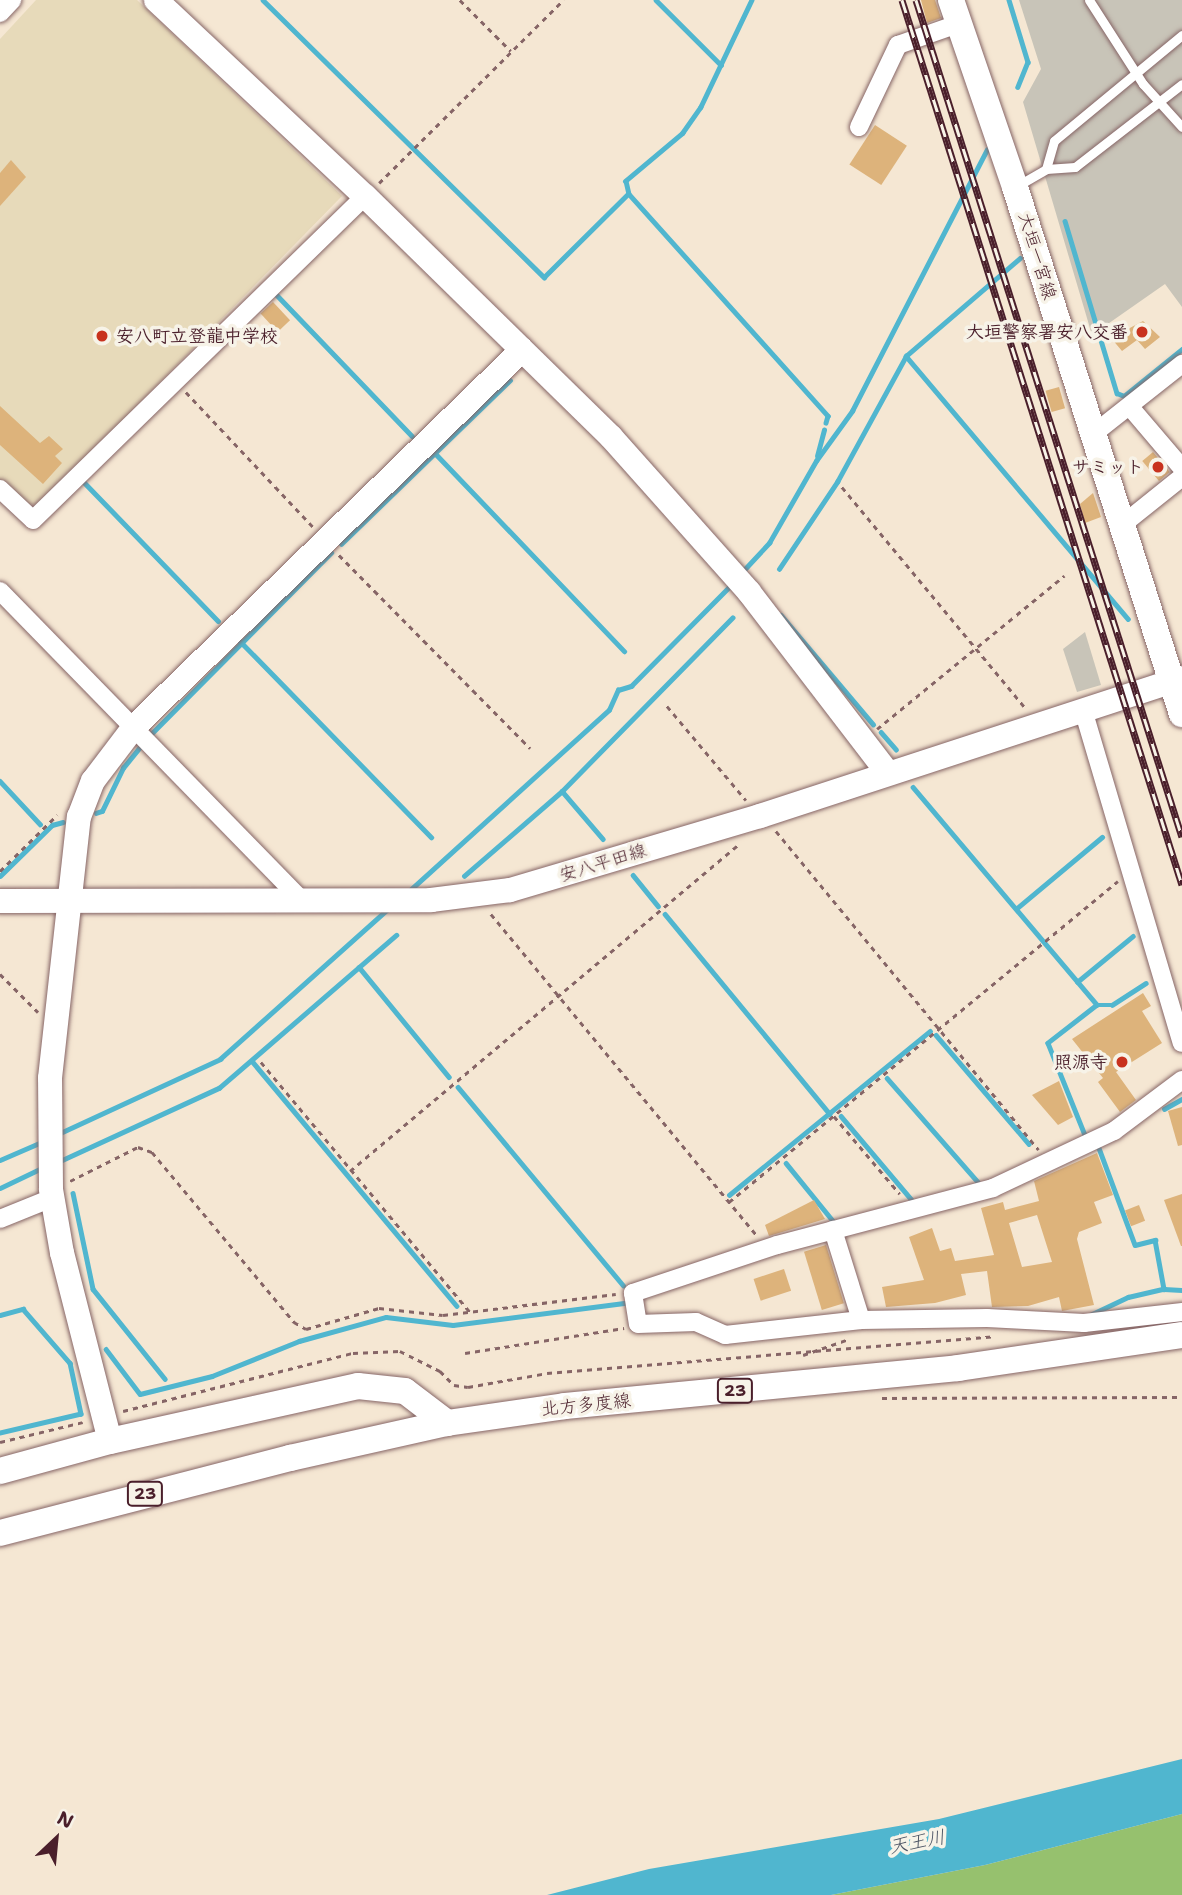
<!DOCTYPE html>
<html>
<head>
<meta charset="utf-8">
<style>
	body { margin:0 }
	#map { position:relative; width:1182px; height:1895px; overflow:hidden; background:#f5e7d3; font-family:"Shantell Sans","Klee One",sans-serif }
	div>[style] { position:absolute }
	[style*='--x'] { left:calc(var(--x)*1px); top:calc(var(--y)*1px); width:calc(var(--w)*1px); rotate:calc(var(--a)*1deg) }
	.built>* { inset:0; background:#e7daba }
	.industrial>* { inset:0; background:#c8c4b8 }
	.green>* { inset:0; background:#96c16e }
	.water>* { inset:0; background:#50b6cf }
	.stream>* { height:4.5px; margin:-2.25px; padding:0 2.25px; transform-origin:2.25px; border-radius:2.25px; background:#50b6cf }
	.building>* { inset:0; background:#ddb37b; transform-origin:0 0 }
	.path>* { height:2.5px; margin-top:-1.25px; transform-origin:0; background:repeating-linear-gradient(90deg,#866566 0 5px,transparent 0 10px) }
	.roads { filter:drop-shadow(0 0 2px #866566) drop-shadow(0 0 2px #866566) }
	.lane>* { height:9px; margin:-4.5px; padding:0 4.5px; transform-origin:4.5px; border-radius:4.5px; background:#fff }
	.street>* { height:18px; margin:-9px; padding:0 9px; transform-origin:9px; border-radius:9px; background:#fff }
	.secondary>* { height:24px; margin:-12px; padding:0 12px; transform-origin:12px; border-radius:12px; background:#fff }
	.primary>* { height:26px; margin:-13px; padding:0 13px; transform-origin:13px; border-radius:13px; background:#fff }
	.rail>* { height:7px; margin-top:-3.5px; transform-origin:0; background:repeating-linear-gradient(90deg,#f7f3e8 0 13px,#4a1f2b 0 26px); box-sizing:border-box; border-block:2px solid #4a1f2b }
	.dots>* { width:19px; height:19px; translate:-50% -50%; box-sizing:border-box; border:4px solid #f7f3e8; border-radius:50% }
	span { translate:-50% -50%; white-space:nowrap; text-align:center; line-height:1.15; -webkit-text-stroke:7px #f7f3e8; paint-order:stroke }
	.shield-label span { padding:2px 5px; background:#f7f3e8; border:2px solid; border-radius:5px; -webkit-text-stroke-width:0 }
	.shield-label { font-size:16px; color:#4a1f2b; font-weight:700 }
	.street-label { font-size:18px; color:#4a1f2b }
	.poi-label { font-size:18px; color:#4a1f2b; font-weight:700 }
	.right { translate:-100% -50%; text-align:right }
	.left { translate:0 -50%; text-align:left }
	.water-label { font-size:19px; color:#4c5464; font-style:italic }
	.north { position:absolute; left:21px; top:1804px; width:70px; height:70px; -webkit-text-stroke:5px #f7f3e8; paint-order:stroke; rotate:26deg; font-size:19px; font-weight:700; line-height:28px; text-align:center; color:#4a1f2b }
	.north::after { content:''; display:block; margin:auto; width:24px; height:32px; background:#4a1f2b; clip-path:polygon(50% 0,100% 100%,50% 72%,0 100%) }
</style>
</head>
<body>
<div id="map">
	<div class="built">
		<i style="clip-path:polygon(36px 0,137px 0,342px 196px,40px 505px,28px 504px,0 480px,0 39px)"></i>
	</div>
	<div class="industrial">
		<i style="clip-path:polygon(1019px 0,1182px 0,1182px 307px,1165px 284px,1092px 335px,1023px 102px,1041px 69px)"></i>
		<i style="clip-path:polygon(1085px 632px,1101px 685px,1077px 692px,1063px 649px)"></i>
	</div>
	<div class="green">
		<i style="clip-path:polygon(1182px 1814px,1182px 1895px,831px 1895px,985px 1865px)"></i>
	</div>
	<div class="water">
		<i style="clip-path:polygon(1182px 1759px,1182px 1814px,985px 1865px,831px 1895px,547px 1895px,649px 1869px,939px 1819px)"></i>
	</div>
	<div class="stream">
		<i style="--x:263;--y:0;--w:395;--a:44.6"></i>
		<i style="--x:544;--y:277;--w:118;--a:-44.7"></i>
		<i style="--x:656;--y:0;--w:92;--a:45"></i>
		<i style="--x:752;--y:0;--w:119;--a:115.5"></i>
		<i style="--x:701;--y:107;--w:32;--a:125"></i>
		<i style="--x:683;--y:133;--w:75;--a:139.9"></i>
		<i style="--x:626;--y:181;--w:13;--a:77"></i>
		<i style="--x:629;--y:194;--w:298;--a:48.1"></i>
		<i style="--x:828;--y:416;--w:7;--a:106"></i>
		<i style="--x:1009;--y:0;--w:65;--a:73"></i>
		<i style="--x:1028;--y:62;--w:27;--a:112"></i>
		<i style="--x:1065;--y:221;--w:180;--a:73.2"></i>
		<i style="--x:1117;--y:393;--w:8;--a:23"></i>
		<i style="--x:1124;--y:396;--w:75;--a:-39"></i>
		<i style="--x:275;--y:293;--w:198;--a:46.2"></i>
		<i style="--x:906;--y:356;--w:344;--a:49.8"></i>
		<i style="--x:435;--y:453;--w:274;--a:46.3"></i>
		<i style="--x:817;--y:456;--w:27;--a:-75"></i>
		<i style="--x:82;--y:480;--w:196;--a:46"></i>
		<i style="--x:341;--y:544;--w:235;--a:-44.1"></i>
		<i style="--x:779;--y:569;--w:105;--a:-56.3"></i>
		<i style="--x:837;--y:482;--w:144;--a:-61.3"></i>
		<i style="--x:906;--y:356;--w:150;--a:-40.7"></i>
		<i style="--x:742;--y:572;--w:40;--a:-47"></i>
		<i style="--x:769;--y:543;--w:95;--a:-60.2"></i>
		<i style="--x:816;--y:461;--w:62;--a:-54.2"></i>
		<i style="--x:852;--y:411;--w:294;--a:-62.7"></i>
		<i style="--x:781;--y:615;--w:143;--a:49.8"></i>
		<i style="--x:240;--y:641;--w:274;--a:45.7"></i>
		<i style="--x:881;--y:732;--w:23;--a:49"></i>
		<i style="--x:152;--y:733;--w:254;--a:-45.2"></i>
		<i style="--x:0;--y:781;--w:59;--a:47.1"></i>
		<i style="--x:913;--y:787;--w:285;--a:49.8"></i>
		<i style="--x:1097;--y:1005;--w:62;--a:142.2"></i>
		<i style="--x:1048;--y:1043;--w:99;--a:68.1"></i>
		<i style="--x:562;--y:791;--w:63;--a:49.5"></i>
		<i style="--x:96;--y:813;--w:6;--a:-18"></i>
		<i style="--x:102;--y:811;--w:48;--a:-64"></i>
		<i style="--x:123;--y:768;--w:32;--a:-51"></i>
		<i style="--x:633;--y:875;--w:40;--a:51"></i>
		<i style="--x:0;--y:876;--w:73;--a:-44.4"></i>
		<i style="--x:52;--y:825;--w:11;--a:-15"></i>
		<i style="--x:464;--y:876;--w:130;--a:-40.9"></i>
		<i style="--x:562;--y:791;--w:243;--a:-45.5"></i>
		<i style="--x:408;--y:892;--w:271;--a:-42.2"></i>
		<i style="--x:609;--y:710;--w:22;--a:-66"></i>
		<i style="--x:618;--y:690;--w:14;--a:-17"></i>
		<i style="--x:631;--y:686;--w:144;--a:-45.3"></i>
		<i style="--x:1016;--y:909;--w:112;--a:-39.9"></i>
		<i style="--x:665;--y:914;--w:259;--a:50.5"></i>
		<i style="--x:359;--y:967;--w:142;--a:50.7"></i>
		<i style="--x:1077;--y:982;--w:72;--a:-39.4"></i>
		<i style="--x:1097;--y:1005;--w:15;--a:0"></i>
		<i style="--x:1112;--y:1005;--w:40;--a:-32.9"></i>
		<i style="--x:936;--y:1035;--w:143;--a:49.5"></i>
		<i style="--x:252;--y:1061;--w:319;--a:50.1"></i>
		<i style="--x:887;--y:1078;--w:138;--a:48.8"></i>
		<i style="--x:458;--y:1087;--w:258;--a:50.2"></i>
		<i style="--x:1164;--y:1109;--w:21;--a:-29"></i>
		<i style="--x:841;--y:1116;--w:110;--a:49.8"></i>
		<i style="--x:58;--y:1134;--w:179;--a:-24.8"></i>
		<i style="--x:220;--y:1059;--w:225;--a:-41.8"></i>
		<i style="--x:1099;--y:1148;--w:103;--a:69.6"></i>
		<i style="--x:1135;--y:1245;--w:21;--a:-14"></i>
		<i style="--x:1155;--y:1240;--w:50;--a:79.6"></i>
		<i style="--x:1164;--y:1289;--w:18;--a:3"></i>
		<i style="--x:0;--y:1160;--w:48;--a:-23.4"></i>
		<i style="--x:60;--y:1161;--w:175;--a:-24.7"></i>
		<i style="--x:219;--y:1088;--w:234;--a:-40.8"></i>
		<i style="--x:786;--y:1163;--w:76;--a:50.9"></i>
		<i style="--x:0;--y:1188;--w:47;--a:-25.5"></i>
		<i style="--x:73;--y:1193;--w:98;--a:78.2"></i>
		<i style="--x:93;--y:1289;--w:115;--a:51.3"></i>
		<i style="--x:729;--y:1195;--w:259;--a:-39.2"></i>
		<i style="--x:0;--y:1315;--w:24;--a:-15"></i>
		<i style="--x:23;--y:1309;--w:72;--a:49"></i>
		<i style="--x:70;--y:1363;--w:52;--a:77.8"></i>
		<i style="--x:81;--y:1414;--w:83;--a:166.8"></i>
		<i style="--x:1090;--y:1315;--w:42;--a:-25.3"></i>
		<i style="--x:1128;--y:1297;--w:37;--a:-13"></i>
		<i style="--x:106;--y:1349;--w:56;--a:52.9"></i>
		<i style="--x:140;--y:1394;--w:74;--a:-14"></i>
		<i style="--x:212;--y:1376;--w:94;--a:-21.9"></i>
		<i style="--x:299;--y:1341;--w:90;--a:-15.4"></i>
		<i style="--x:386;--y:1317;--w:67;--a:6.8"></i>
		<i style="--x:453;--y:1325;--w:172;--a:-7.3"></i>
	</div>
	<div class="building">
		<i style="clip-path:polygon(921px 0,935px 0,941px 18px,927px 23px)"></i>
		<i style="left:875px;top:125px;width:38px;height:47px;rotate:33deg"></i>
		<i style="clip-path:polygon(11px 160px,26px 177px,0 206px,0 173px)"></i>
		<i style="left:273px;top:302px;width:25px;height:17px;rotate:47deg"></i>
		<i style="clip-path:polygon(1143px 321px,1160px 337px,1145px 349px,1137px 340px,1122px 351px,1111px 338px)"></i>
		<i style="left:1059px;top:387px;width:22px;height:14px;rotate:74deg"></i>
		<i style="clip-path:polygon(0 406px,40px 443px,49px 436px,63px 449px,55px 456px,62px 463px,43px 484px,0 445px)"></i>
		<i style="left:1153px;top:452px;width:26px;height:14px;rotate:50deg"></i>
		<i style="clip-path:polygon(1093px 493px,1101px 517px,1085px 523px,1080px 504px)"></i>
		<i style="clip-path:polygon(1143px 993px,1151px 1006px,1142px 1011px,1162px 1043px,1116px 1072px,1136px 1100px,1120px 1112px,1098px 1082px,1103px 1078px,1072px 1039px)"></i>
		<i style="clip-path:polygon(1059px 1081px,1073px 1117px,1058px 1125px,1032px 1095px)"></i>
		<i style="clip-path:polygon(1182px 1107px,1182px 1145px,1178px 1146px,1168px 1111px)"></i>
		<i style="clip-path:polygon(evenodd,1097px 1153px,1113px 1195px,1094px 1202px,1102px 1223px,1079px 1232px,1077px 1239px,1094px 1305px,1062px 1311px,1059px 1297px,1028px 1306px,992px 1307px,987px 1271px,961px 1274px,966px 1295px,935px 1303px,886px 1307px,882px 1287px,924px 1280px,909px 1237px,932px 1228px,940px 1251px,951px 1248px,955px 1261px,994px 1255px,981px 1208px,1003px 1202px,1005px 1210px,1039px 1201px,1034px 1181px,1097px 1153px,1037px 1215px,1052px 1262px,1022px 1267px,1009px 1223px,1037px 1215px)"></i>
		<i style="clip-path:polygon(1182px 1194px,1182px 1246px,1181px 1246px,1164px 1200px)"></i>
		<i style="clip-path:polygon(814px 1200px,825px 1219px,769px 1236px,765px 1225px)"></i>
		<i style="left:1139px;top:1205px;width:17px;height:15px;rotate:69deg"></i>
		<i style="left:826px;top:1245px;width:61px;height:23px;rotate:73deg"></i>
		<i style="left:784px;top:1269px;width:23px;height:32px;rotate:72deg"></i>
	</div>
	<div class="path">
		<i style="--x:460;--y:0;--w:72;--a:45"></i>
		<i style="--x:379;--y:183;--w:260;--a:-44.8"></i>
		<i style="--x:186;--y:392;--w:185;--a:46.7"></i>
		<i style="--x:842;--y:487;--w:288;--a:50.3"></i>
		<i style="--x:339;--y:555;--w:272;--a:45.3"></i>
		<i style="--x:667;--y:706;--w:123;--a:50"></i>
		<i style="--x:877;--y:729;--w:242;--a:-39.3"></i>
		<i style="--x:776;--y:831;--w:413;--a:50.5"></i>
		<i style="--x:0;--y:871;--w:80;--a:-44.5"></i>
		<i style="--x:491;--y:914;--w:417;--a:50.4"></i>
		<i style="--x:0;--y:974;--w:54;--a:45"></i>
		<i style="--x:261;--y:1062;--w:326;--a:50.1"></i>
		<i style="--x:834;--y:1116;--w:102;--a:49.8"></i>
		<i style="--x:350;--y:1171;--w:508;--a:-40.05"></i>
		<i style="--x:70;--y:1181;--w:76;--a:-26.6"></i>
		<i style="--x:138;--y:1147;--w:15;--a:20"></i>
		<i style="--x:152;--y:1152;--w:222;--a:50.1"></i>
		<i style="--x:294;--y:1322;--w:14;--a:30"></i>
		<i style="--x:306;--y:1329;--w:76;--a:-16"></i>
		<i style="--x:379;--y:1308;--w:64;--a:6.2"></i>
		<i style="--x:443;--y:1315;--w:174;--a:-6.9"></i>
		<i style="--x:729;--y:1202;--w:504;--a:-39.53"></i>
		<i style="--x:465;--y:1353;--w:161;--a:-8.9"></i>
		<i style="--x:803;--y:1355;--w:46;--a:-19.2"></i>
		<i style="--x:882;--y:1398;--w:300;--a:-0.2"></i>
		<i style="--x:123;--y:1411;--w:237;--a:-14.2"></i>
		<i style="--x:353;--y:1353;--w:47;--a:-2.4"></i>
		<i style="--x:400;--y:1351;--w:45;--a:26.6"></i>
		<i style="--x:440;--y:1371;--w:20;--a:45"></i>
		<i style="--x:454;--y:1385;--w:14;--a:8"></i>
		<i style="--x:468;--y:1387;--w:80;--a:-10"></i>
		<i style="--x:547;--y:1373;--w:449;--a:-4.7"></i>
		<i style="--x:0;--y:1442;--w:85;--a:-13.5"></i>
	</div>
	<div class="roads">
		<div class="lane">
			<i style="--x:1089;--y:0;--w:100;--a:57.3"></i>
			<i style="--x:1143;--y:84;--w:58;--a:47.8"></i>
			<i style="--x:1182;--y:35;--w:166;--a:140.4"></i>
			<i style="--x:1054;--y:141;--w:29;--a:106"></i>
			<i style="--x:1046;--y:169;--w:29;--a:-4"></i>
			<i style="--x:1075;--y:167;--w:135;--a:-37.8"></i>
			<i style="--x:1017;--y:186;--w:34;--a:-30"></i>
		</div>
		<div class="street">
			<i style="--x:0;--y:13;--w:18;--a:-47"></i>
			<i style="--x:859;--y:127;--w:91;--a:-64.6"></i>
			<i style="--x:898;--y:45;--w:64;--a:-19.3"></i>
			<i style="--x:1130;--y:407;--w:80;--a:49.6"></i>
			<i style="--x:1092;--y:435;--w:115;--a:-38.3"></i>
			<i style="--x:0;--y:489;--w:45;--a:43.2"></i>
			<i style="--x:33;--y:520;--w:464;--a:-44.3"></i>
			<i style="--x:1122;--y:525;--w:77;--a:-38.7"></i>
			<i style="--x:0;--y:591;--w:433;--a:45.7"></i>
			<i style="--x:1084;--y:713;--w:344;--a:73.5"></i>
			<i style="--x:1182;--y:1080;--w:85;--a:143.1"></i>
			<i style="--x:1114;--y:1131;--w:134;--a:154.8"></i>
			<i style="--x:993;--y:1188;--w:223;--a:165.2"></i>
			<i style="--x:777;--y:1245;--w:152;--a:161.6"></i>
			<i style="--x:633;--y:1293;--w:31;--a:81"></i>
			<i style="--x:638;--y:1324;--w:58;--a:-2"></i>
			<i style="--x:696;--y:1322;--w:32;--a:24"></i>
			<i style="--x:725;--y:1335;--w:137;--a:-6.3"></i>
			<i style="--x:861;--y:1320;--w:126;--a:-0.9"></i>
			<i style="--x:987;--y:1318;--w:97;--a:3"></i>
			<i style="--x:1084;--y:1323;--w:99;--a:-6.4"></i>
			<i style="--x:0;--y:1219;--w:56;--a:-22"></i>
			<i style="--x:833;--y:1230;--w:94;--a:72.7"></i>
		</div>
		<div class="secondary">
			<i style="--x:156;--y:0;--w:287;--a:43.2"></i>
			<i style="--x:365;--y:196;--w:344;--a:44.4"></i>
			<i style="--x:611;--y:437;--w:208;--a:48.3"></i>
			<i style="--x:749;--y:592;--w:227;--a:52.5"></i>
			<i style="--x:0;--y:901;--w:431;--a:-0.1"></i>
			<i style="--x:431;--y:900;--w:80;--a:-7.2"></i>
			<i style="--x:510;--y:890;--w:261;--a:-16.5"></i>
			<i style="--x:760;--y:816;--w:444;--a:-18.1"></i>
			<i style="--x:110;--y:1441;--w:194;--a:-104.3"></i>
			<i style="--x:62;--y:1253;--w:65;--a:-99.8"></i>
			<i style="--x:51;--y:1189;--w:111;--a:-90.5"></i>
			<i style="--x:50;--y:1078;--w:263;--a:-83.7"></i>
			<i style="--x:79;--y:817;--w:39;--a:-69"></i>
			<i style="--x:93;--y:781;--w:68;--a:-52.8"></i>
			<i style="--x:134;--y:727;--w:541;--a:-44.18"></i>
		</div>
		<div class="primary">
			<i style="--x:951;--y:0;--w:198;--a:71.1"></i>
			<i style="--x:1015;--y:187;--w:553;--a:72.42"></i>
			<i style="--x:0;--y:1471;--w:114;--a:-15.3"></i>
			<i style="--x:110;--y:1441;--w:254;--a:-12.5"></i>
			<i style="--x:358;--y:1386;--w:47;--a:6.1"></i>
			<i style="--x:405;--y:1391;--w:53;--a:37.3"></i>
			<i style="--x:0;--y:1533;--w:300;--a:-14.5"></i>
			<i style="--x:290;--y:1458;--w:161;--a:-12.6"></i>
			<i style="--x:447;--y:1423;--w:119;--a:-8.2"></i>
			<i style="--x:565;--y:1406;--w:395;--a:-5.5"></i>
			<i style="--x:958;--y:1368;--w:226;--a:-8.4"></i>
		</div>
	</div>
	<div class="rail">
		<i style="--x:902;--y:0;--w:928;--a:72.44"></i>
		<i style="--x:916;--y:0;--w:878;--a:72.37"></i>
	</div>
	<div class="dots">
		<i style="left:1142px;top:332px;background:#c8321e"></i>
		<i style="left:102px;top:336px;background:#c8321e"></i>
		<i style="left:1158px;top:467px;background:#c8321e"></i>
		<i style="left:1122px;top:1062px;background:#c8321e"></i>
	</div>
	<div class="shield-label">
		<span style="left:735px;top:1391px">23</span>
		<span style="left:145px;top:1494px">23</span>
	</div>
	<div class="street-label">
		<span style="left:1037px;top:256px;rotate:73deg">大垣一宮線</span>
		<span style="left:603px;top:863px;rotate:-17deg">安八平田線</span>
		<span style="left:586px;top:1405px;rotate:-6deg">北方多度線</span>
	</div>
	<div class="poi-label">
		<span class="right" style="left:1128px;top:332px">大垣警察署安八交番</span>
		<span class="left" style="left:116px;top:336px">安八町立登龍中学校</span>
		<span class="right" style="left:1144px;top:467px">サミット</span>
		<span class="right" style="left:1108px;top:1062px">照源寺</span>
	</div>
	<div class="water-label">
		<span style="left:917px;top:1842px;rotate:-11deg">天王川</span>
	</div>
	<div class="north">N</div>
</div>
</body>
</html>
